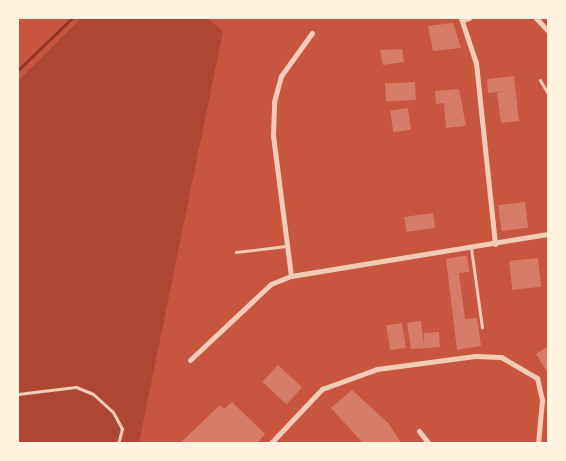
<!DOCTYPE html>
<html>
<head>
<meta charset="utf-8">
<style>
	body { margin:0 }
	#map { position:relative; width:566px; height:461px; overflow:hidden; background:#c8553d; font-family:"Libre Baskerville",serif }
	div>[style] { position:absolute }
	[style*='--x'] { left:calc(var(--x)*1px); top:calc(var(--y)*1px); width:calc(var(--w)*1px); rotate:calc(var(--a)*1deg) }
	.green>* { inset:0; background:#ae4732 }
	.stream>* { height:3px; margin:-1.5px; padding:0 1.5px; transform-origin:1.5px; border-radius:1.5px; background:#8f3625 }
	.building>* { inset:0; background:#d67c66; transform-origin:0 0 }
	.service>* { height:3px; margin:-1.5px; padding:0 1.5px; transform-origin:1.5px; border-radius:1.5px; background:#f1ccb7 }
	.minor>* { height:5px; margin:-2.5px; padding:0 2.5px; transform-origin:2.5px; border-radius:2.5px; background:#f1ccb7 }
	span { translate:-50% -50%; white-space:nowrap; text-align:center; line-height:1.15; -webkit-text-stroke:5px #fff3e0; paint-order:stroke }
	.frame { position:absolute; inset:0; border:19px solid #fff3e0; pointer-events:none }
</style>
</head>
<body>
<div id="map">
	<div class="green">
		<i style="clip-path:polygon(81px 18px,207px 18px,223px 31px,139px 443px,18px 444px,18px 81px)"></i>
	</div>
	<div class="stream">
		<i style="--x:18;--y:70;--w:75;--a:-43.9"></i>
	</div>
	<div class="building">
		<i style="clip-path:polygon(453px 23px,461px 48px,433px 51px,428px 26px)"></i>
		<i style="clip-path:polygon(402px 49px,404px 62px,383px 65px,380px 50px)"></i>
		<i style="clip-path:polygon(514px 76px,519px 121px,501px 123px,497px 93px,507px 91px,488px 93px,487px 79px)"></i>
		<i style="left:415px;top:82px;width:18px;height:30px;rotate:87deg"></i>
		<i style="clip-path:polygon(459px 89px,466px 126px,446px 128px,444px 103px,436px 104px,435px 91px)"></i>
		<i style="left:408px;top:108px;width:22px;height:18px;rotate:82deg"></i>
		<i style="left:525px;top:202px;width:26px;height:27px;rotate:83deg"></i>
		<i style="left:433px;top:213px;width:15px;height:29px;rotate:82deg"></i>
		<i style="clip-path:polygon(467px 255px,469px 272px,459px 273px,465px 319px,477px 318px,481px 346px,457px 350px,446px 259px)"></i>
		<i style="left:538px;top:258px;width:29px;height:29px;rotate:84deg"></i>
		<i style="clip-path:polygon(421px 321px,424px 345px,424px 333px,439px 332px,440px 347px,411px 349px,407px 323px)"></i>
		<i style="left:402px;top:323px;width:25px;height:16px;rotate:81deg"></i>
		<i style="clip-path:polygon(548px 346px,548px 373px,536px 354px)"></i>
		<i style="left:278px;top:365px;width:33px;height:23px;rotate:43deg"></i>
		<i style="clip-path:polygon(352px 390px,388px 423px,402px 444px,364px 444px,331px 408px)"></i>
		<i style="clip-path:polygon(232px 402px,265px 434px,257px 443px,179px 444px,220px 405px,224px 409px)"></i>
	</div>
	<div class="service">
		<i style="--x:540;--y:80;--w:16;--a:60"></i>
		<i style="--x:471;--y:248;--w:80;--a:82.1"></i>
		<i style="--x:236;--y:252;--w:50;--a:-6.8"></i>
		<i style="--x:18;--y:394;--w:58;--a:-6.9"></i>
		<i style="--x:76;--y:387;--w:18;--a:22"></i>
		<i style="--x:93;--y:394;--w:27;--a:42"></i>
		<i style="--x:113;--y:412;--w:19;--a:62"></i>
		<i style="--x:122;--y:429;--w:16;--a:105"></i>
	</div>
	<div class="minor">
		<i style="--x:461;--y:18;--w:47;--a:71.6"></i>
		<i style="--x:476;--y:63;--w:182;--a:84"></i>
		<i style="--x:536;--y:18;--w:18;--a:47"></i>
		<i style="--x:462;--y:20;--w:7;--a:-16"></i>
		<i style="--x:291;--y:276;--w:141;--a:-97.3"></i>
		<i style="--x:273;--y:136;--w:34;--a:-88"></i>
		<i style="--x:274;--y:102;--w:27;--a:-75"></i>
		<i style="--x:281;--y:76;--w:53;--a:-54.2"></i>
		<i style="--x:190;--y:360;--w:111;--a:-43.2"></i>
		<i style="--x:271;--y:284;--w:22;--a:-22"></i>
		<i style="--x:291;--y:276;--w:260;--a:-9.3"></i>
		<i style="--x:419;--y:431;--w:16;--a:52"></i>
		<i style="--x:270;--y:444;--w:76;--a:-46.6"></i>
		<i style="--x:322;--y:389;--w:59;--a:-20"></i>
		<i style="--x:377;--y:369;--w:99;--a:-7.6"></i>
		<i style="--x:475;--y:356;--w:26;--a:2"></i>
		<i style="--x:501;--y:357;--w:42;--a:30.3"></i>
		<i style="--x:537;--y:378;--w:23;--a:77"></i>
		<i style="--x:542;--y:400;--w:44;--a:95.2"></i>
	</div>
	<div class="frame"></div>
</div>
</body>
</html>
